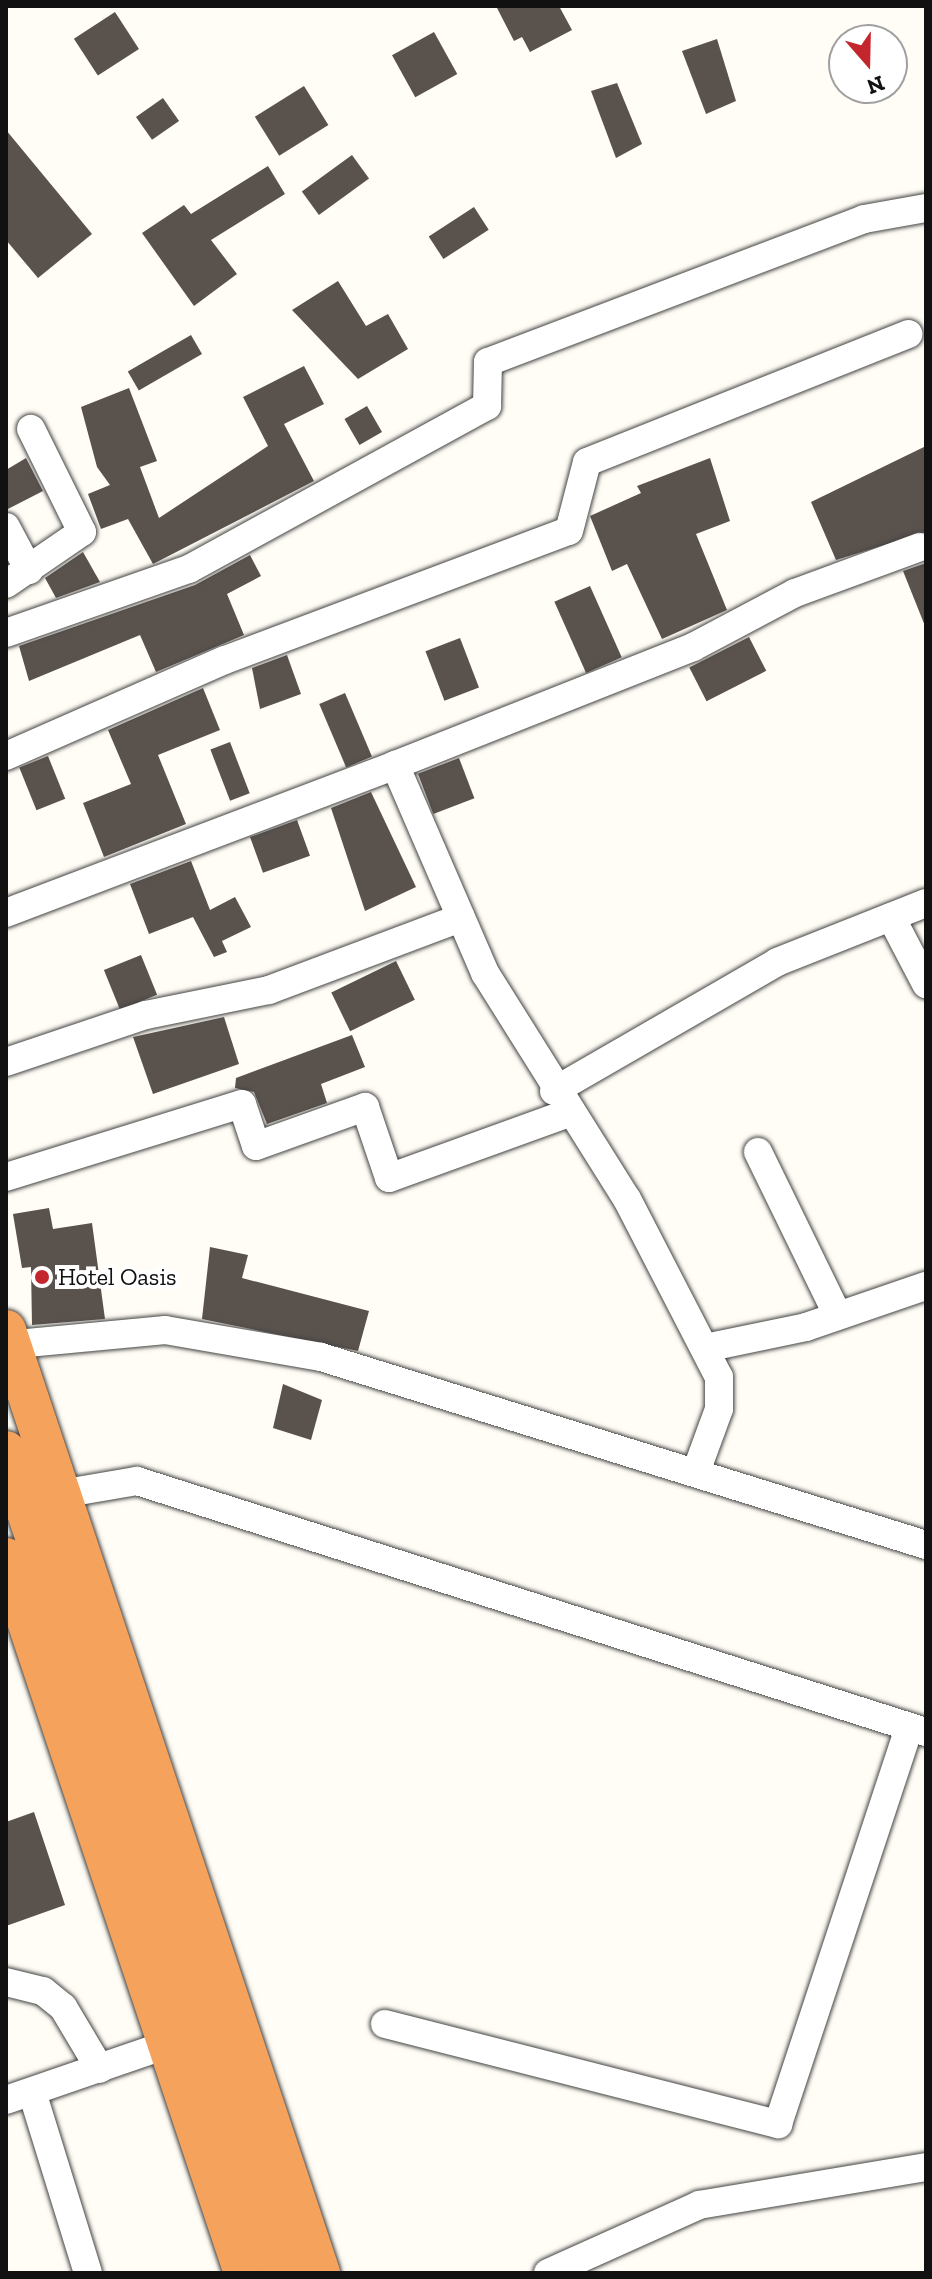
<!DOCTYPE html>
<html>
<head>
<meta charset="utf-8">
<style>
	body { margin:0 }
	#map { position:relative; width:932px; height:2279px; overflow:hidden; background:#fffdf5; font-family:"Zilla Slab",serif }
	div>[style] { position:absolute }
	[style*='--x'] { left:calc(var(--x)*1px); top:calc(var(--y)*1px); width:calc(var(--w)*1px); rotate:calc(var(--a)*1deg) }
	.building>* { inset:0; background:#5a524d; transform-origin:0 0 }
	.roads { filter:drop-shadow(0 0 2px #444) drop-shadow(0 0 2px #444) }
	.minor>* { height:28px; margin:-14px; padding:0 14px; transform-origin:14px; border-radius:14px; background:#fff }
	.highway>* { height:40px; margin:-20px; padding:0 20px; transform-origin:20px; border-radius:20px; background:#f5a25d }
	.dots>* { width:22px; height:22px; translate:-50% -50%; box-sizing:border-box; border:4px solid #fff; border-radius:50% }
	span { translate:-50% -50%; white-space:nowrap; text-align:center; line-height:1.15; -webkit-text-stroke:8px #fff; paint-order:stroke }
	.poi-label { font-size:24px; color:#111 }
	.left { translate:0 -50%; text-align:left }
	.frame { position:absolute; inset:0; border:8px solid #111; pointer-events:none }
	.north { position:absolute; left:828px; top:24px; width:80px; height:80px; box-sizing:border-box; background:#fff; border:2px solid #a0a0a0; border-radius:50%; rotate:160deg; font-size:22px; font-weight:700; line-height:32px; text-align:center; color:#111 }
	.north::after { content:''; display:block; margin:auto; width:28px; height:36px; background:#c4262e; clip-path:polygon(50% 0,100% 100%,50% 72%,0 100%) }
</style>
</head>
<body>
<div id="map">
	<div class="building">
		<i style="clip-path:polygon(496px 6px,559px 6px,572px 30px,530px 52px,522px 37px,514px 41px)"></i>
		<i style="left:115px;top:12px;width:44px;height:49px;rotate:57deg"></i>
		<i style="left:434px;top:32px;width:48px;height:48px;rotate:61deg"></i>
		<i style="clip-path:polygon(717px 39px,736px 101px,706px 114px,682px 51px)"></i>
		<i style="clip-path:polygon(617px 83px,642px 144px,616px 158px,591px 91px)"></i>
		<i style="left:304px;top:86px;width:46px;height:58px;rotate:58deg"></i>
		<i style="left:163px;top:98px;width:28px;height:33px;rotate:55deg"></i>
		<i style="clip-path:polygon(6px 130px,92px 234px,38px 278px,6px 240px)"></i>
		<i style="left:352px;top:155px;width:29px;height:62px;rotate:54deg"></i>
		<i style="clip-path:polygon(268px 166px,285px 194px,211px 240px,237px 274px,194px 306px,142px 233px,184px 205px,191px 214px)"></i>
		<i style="left:474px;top:207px;width:27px;height:54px;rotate:57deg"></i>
		<i style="clip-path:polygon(338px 281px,366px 326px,388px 314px,408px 349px,358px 379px,292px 310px)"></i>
		<i style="left:191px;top:335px;width:22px;height:73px;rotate:60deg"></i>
		<i style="clip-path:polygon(304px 366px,324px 404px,284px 424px,314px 481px,153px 564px,128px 519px,101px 529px,88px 494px,110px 485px,97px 467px,81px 407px,129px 388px,157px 461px,140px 467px,159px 518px,268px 446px,243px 397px)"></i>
		<i style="left:367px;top:406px;width:30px;height:26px;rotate:60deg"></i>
		<i style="clip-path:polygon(926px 446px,926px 532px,836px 560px,811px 502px)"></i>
		<i style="clip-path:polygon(26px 458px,43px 491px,6px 510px,6px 470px)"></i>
		<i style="clip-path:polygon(710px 458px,730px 521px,696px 534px,727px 610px,662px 639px,627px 564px,612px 571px,590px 516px,641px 493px,637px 486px)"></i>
		<i style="clip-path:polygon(83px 552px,100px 582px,56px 598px,45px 578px)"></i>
		<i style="clip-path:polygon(250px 555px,261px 576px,227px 594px,244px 635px,156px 672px,140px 635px,29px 681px,19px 646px,195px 585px)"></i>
		<i style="clip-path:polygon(926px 563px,926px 626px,925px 626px,903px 571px)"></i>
		<i style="left:590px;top:586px;width:78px;height:39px;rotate:66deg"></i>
		<i style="left:749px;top:637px;width:38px;height:67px;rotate:63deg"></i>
		<i style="left:460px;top:638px;width:53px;height:37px;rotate:69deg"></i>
		<i style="clip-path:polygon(287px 655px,301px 694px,260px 709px,252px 668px)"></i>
		<i style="clip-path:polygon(203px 688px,220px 730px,158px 755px,186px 824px,104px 857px,83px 803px,131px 784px,108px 730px)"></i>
		<i style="left:345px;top:693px;width:69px;height:28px;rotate:67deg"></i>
		<i style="left:230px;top:742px;width:55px;height:21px;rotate:69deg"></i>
		<i style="left:48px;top:756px;width:46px;height:31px;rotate:68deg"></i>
		<i style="left:459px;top:758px;width:43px;height:44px;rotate:69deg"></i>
		<i style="clip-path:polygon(371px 792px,416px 887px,365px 911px,331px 808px)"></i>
		<i style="left:297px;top:820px;width:38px;height:50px;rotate:70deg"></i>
		<i style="clip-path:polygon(191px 861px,210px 910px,235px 897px,251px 927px,222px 941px,227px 952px,214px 957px,193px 917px,149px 934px,130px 884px)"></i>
		<i style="left:141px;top:955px;width:43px;height:40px;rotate:68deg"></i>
		<i style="left:396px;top:961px;width:43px;height:72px;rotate:64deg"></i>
		<i style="clip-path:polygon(224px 1017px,239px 1064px,153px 1094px,133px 1037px)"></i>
		<i style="clip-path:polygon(352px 1035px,365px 1067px,321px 1084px,327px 1103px,267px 1124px,254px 1092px,235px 1088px,236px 1078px)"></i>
		<i style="clip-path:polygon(49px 1208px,53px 1229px,92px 1223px,105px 1319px,32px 1325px,31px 1267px,22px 1268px,13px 1214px)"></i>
		<i style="clip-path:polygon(210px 1247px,248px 1255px,242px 1278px,369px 1311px,358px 1351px,202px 1319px)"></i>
		<i style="clip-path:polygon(283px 1384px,322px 1400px,311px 1440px,273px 1428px)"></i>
		<i style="clip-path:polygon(34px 1812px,65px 1905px,6px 1926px,6px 1822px)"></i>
	</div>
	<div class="roads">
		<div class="minor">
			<i style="--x:6;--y:527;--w:49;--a:61.9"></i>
			<i style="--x:6;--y:584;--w:92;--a:-34.4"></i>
			<i style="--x:82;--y:532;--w:115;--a:-116.3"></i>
			<i style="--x:6;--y:633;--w:194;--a:-19.3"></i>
			<i style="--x:189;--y:569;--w:340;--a:-28.7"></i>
			<i style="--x:487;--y:406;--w:44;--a:-88.7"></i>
			<i style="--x:488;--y:362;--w:402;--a:-20.8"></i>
			<i style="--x:864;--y:219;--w:63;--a:-10.1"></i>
			<i style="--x:6;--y:756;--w:239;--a:-23.7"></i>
			<i style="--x:225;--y:660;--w:367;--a:-20.6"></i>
			<i style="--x:569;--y:531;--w:71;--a:-75.4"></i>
			<i style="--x:587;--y:462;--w:346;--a:-21.7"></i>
			<i style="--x:395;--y:765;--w:321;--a:-21.6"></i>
			<i style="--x:693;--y:647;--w:115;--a:-27.9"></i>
			<i style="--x:795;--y:593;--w:133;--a:-20.2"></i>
			<i style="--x:6;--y:913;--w:416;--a:-20.8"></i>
			<i style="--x:395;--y:765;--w:227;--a:66.6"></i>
			<i style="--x:485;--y:973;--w:267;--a:57.9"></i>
			<i style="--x:627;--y:1199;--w:200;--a:62.7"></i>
			<i style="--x:719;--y:1377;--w:32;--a:90"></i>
			<i style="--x:719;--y:1409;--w:67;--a:110.1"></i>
			<i style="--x:891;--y:917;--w:76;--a:62.4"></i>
			<i style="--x:6;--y:1062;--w:148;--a:-18.6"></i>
			<i style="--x:146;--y:1015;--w:126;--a:-11.5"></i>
			<i style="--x:269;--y:990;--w:205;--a:-20.6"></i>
			<i style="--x:554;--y:1091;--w:258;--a:-30"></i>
			<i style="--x:777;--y:962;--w:160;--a:-21.6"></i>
			<i style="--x:758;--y:1152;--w:182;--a:64"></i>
			<i style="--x:6;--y:1177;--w:247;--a:-17.2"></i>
			<i style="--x:242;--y:1104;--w:44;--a:71.6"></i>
			<i style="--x:256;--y:1146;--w:116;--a:-19.7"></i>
			<i style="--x:365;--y:1107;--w:75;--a:71.3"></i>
			<i style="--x:389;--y:1178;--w:191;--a:-19.9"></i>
			<i style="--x:6;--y:1345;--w:160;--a:-5.4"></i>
			<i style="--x:165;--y:1330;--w:158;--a:9.8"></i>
			<i style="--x:321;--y:1357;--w:634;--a:17.26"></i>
			<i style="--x:705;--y:1348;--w:103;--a:-11.7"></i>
			<i style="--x:806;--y:1327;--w:127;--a:-18.9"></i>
			<i style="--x:43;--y:1497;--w:95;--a:-9.7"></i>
			<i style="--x:137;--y:1481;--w:828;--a:17.65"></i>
			<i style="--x:6;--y:1982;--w:38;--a:14"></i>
			<i style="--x:43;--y:1991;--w:26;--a:39"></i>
			<i style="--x:63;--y:2007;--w:72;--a:59.2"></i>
			<i style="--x:385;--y:2024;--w:406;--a:14.3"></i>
			<i style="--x:778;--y:2124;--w:418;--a:-71.7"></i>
			<i style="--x:32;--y:2092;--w:189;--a:72.8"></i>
			<i style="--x:6;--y:2100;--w:190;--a:-19"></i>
			<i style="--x:548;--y:2273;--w:166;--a:-24.2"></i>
			<i style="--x:699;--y:2205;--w:230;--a:-9.5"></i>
		</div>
		<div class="highway">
			<i style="--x:6;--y:1330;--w:994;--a:71.58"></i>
			<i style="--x:6;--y:1451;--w:868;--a:71.25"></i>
			<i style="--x:6;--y:1558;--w:754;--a:71.59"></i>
		</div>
	</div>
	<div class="dots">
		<i style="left:42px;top:1277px;background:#c4262e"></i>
	</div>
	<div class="poi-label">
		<span class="left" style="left:58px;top:1277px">Hotel Oasis</span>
	</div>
	<div class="frame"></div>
	<div class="north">N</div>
</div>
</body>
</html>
